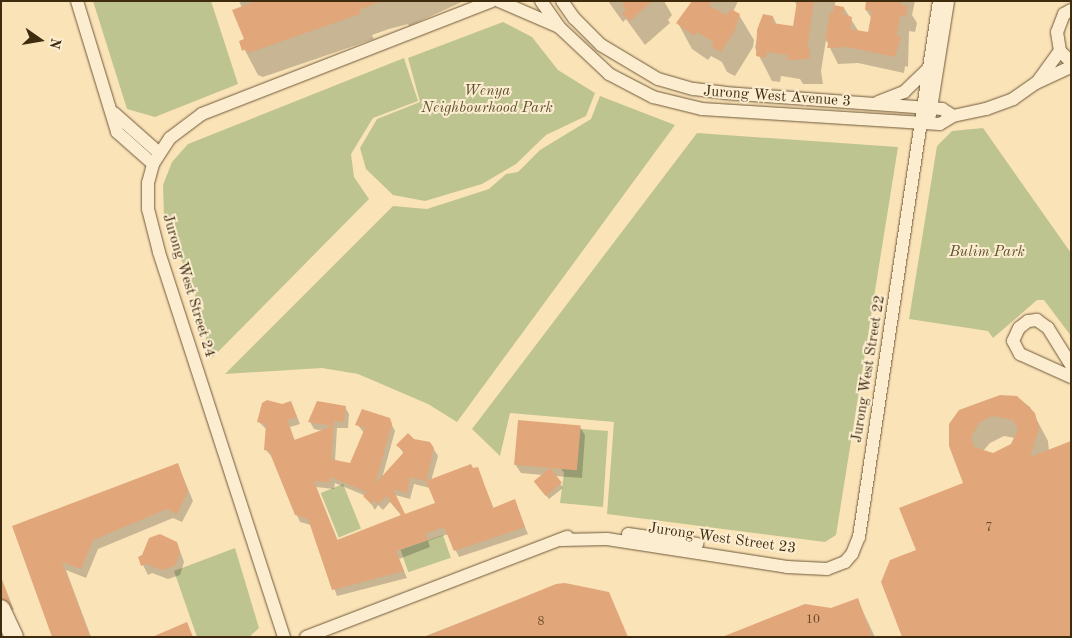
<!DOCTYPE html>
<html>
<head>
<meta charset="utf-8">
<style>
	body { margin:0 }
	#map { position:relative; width:1072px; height:638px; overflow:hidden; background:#fbe3b8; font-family:"Old Standard TT",serif }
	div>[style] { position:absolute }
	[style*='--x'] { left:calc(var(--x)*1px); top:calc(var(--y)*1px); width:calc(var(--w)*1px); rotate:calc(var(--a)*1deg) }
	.green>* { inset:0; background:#bec48f; transform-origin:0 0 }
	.shadow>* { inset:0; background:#0003 }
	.building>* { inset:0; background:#e2a67b; transform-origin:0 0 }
	.roads { filter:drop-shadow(0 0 1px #6e5938) drop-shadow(0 0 1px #6e5938) }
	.street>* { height:12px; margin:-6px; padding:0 6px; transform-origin:6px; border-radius:6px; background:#fcedd1 }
	.secondary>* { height:18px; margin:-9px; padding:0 9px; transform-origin:9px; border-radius:9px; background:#fcedd1 }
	span { translate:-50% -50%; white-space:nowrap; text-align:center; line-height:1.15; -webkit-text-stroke:4px #fcedd1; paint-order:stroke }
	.number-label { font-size:12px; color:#684a29 }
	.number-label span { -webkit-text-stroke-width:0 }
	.park-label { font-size:15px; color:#5f512e; font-style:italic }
	.street-label { font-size:15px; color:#3f2b0e }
	.frame { position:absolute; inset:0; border:2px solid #3f2b0e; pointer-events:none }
	.north { position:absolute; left:15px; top:15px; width:50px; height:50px; -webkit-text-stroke:4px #fcedd1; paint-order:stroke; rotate:103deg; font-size:14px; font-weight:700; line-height:20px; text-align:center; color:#3f2b0e }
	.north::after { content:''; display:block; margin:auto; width:18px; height:22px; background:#3f2b0e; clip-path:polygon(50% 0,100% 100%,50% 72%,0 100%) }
</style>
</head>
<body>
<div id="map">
	<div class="green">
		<i style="clip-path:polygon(93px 1px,211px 1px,238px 84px,155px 117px,127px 109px)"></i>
		<i style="clip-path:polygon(503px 22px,532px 37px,558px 70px,595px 93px,586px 116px,546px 135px,516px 164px,482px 184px,425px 201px,393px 195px,366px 169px,360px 148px,377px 119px,420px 102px,408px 58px)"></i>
		<i style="clip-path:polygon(404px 58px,418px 101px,373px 118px,351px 154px,354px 177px,369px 199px,211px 359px,193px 288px,164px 218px,163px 185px,172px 162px,188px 144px)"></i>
		<i style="clip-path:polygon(600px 96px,675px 125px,457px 422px,428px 404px,358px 374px,322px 368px,225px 374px,393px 206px,427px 209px,489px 189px,506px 174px,518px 172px,540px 150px,591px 119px)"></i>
		<i style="clip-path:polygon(983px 128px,1071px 253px,1071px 336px,1044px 300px,1037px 300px,993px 338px,988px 331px,909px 319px,937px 146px,952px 131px)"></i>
		<i style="clip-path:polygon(697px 133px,898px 147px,836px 535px,825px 542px,607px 514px,614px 422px,510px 413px,500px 456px,472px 429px)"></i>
		<i style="clip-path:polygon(581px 429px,608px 431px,603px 507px,560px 503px,564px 473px,559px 465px)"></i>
		<i style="left:343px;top:484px;width:48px;height:24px;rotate:68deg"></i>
		<i style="left:443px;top:535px;width:24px;height:45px;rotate:71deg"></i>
		<i style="clip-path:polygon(235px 548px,259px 628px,249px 637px,197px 637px,174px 571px)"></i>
	</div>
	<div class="shadow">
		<i style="clip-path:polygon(239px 1px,464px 1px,409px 26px,408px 24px,389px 29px,372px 35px,374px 39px,263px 77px,258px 75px,240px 41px,246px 39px,242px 8px)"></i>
		<i style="clip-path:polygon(608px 1px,664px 1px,672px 15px,668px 20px,670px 23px,645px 45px,626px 19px,623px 22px)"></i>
		<i style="clip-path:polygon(693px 1px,738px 1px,733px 12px,739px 15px,754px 40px,753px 47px,735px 76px,727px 72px,722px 62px,711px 56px,708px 60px,692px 49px,678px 23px)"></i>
		<i style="clip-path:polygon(794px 1px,836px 1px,834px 7px,844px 8px,859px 32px,869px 34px,872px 19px,866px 10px,867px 1px,915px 1px,912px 15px,917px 23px,915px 32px,909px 31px,908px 67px,905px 66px,904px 73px,858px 63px,838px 64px,826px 40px,821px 71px,823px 84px,803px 84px,800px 79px,781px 76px,780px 82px,772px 81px,755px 48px,760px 22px,773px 17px,777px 25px,794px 27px,797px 5px)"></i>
		<i style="clip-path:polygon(evenodd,1017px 397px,1030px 407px,1048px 441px,1049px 451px,918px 551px,965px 484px,949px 438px,954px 418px,1017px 397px,1004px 436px,1015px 438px,1012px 445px,993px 454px,983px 451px,990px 443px,1004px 436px)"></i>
		<i style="clip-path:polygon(evenodd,291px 402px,300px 424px,290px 427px,295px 441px,324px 431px,314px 429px,310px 422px,317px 402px,345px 407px,349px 414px,348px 428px,337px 428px,335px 461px,351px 465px,364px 433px,357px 424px,389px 419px,395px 431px,382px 478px,404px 454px,398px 445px,413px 440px,433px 448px,438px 456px,431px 481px,477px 468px,494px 509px,514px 501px,528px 534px,459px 557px,448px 534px,428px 541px,430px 547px,399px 559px,407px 578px,337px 596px,311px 525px,300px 522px,273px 458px,265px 449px,267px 430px,259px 422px,291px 402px,335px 483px,366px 496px,375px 510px,378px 505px,383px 510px,390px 502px,402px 516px,338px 541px,316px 487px,334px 489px,335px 483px,291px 402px,414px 484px,430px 488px,437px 504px,405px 516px,395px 495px,410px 499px,414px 484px)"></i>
		<i style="clip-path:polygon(580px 427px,585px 435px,582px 478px,555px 476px,563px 488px,549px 499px,538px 486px,543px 475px,521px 473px,515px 464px)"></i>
		<i style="clip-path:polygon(178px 465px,193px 501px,182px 522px,173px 518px,98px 549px,86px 578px,66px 570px,91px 637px,54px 637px,13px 527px)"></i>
		<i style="clip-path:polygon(177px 543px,184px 562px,180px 575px,168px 579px,152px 573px,148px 575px,139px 557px)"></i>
		<i style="clip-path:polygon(1px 577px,14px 610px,1px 609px)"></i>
		<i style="clip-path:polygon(557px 585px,609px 593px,626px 637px,423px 637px)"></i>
		<i style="clip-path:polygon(857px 599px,875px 637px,729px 637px,831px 609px)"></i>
	</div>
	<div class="building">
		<i style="clip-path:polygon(257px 1px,379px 1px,379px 2px,359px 10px,360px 14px,248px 53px,246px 49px,242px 51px,239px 41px,244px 39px,232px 10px)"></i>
		<i style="clip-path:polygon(626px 1px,652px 1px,630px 21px,622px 14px,626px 9px,622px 5px)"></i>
		<i style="clip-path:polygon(692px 1px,711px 1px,709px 6px,727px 15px,731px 9px,740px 14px,735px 30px,721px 52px,712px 47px,714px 42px,696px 32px,694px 36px,676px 23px)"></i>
		<i style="clip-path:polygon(797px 1px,814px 1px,807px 49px,810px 49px,809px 59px,787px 60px,788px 55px,767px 52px,766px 58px,756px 56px,757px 30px,763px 14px,773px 16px,772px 23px,793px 26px)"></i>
		<i style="clip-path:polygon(866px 1px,902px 1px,901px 5px,908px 6px,906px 17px,900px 15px,897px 36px,901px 37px,895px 57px,848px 47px,827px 48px,829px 41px,825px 41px,830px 12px,833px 13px,834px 5px,844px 7px,843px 14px,852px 17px,850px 29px,868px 32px,872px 11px,865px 10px)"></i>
		<i style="clip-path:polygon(evenodd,1000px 395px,1017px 396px,1035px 413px,1039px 429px,1030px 457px,1071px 441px,1071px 637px,902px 637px,881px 582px,890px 560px,916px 550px,899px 508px,963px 483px,949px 446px,949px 424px,959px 410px,1000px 395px,992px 416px,1013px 420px,1018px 429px,1011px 444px,993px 453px,974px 447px,971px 437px,979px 423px,992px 416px)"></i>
		<i style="clip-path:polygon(evenodd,267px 400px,282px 404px,291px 401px,297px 417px,287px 420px,294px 440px,333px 426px,308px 422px,317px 401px,346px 406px,344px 422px,334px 421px,331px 459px,350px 463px,365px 428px,355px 425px,362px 409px,390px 418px,392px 424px,375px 484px,404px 452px,396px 445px,408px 433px,414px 439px,430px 442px,434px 448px,426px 481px,410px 477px,407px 493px,393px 489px,405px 514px,435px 503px,426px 481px,471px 464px,473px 468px,478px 467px,493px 508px,515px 499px,525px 527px,454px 551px,444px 527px,425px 534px,428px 540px,396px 551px,404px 571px,332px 590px,308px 519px,295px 515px,269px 451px,264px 450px,266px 424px,257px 422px,262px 403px,267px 400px,331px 477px,367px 492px,363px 496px,371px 504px,373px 500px,378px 504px,386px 496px,401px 515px,337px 540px,314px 481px,330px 482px,331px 477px)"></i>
		<i style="left:518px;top:420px;width:63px;height:45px;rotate:5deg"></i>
		<i style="clip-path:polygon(178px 463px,188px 491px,177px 514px,167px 509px,93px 540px,81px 569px,62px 562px,90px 637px,52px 637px,12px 526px)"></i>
		<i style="left:550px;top:468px;width:19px;height:21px;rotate:51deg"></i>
		<i style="clip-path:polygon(160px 534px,177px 542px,180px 552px,175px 566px,162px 570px,146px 564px,141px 566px,138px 557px,142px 555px,149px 538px)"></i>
		<i style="clip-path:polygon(1px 581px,2px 581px,13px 610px,7px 601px,1px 598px)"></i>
		<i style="clip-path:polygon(565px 583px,609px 592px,628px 637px,425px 637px,556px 584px)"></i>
		<i style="clip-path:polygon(858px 598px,872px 637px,722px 637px,805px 604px,831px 608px)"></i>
		<i style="clip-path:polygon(187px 622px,193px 637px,152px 637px)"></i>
	</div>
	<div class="roads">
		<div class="street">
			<i style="--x:77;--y:1;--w:137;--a:73"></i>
			<i style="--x:117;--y:132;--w:48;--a:41.6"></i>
			<i style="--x:499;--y:1;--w:65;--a:23.4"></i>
			<i style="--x:541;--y:1;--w:32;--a:55"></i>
			<i style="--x:559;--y:27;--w:69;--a:43.2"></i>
			<i style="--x:609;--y:74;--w:50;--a:27.6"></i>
			<i style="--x:653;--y:97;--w:50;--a:13.8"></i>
			<i style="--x:702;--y:109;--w:238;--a:3.6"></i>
			<i style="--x:940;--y:124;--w:15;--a:-32"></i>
			<i style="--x:953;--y:116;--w:34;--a:-12"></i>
			<i style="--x:986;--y:109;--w:29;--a:-20"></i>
			<i style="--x:1013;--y:99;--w:28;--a:-35"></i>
			<i style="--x:1036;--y:83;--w:38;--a:-25"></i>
			<i style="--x:562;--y:1;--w:21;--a:55"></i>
			<i style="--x:574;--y:18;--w:38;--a:45"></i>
			<i style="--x:601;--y:45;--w:66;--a:30.8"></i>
			<i style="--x:658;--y:79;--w:37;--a:16"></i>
			<i style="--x:694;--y:89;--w:31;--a:7"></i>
			<i style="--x:725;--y:93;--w:218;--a:4.2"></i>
			<i style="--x:942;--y:109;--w:13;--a:32"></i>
			<i style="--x:1071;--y:10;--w:8;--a:150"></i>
			<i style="--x:1064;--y:14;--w:19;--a:111"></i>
			<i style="--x:1057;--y:32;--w:19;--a:81"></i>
			<i style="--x:1060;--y:51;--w:16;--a:45"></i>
			<i style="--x:1038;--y:81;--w:37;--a:-54"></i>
			<i style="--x:878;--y:102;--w:28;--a:-21"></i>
			<i style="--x:904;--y:92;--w:32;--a:-44"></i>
			<i style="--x:114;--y:113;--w:60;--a:41.6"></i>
			<i style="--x:930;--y:115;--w:115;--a:-81"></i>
			<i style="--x:1071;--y:365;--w:44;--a:-121.9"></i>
			<i style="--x:1048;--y:328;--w:14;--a:-144"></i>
			<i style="--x:1037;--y:320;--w:9;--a:174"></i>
			<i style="--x:1028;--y:321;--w:11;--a:142"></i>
			<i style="--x:1019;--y:328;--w:14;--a:115"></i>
			<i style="--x:1013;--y:341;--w:15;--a:62"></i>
			<i style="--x:1020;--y:354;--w:56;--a:24.3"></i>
			<i style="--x:628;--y:534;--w:70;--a:8.2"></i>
			<i style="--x:561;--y:540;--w:46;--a:-1.2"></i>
			<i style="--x:607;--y:539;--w:182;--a:8.8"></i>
			<i style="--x:787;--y:567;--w:40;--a:2.9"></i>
			<i style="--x:827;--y:569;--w:19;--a:-21"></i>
			<i style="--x:845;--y:562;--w:11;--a:-49"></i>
			<i style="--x:852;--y:554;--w:18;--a:-68"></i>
			<i style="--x:859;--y:537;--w:542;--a:-81.51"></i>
			<i style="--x:284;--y:637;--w:405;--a:-108"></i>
			<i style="--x:159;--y:252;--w:44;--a:-104.3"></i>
			<i style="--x:148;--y:209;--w:26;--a:-90"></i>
			<i style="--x:148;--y:183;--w:20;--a:-75"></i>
			<i style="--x:153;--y:164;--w:31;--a:-57"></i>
			<i style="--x:170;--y:138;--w:40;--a:-37"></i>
			<i style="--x:202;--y:114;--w:311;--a:-21.3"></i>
			<i style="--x:306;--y:637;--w:280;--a:-21"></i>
		</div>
		<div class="secondary">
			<i style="--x:1;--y:609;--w:31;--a:65"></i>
		</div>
	</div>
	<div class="number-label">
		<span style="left:989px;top:529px">7</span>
		<span style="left:813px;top:621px">10</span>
		<span style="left:541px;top:623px">8</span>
	</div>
	<div class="park-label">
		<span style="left:487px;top:100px">Wenya<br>Neighbourhood Park</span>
		<span style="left:987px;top:253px">Bulim Park</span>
	</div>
	<div class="street-label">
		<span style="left:777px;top:97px;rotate:4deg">Jurong West Avenue 3</span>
		<span style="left:188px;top:286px;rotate:73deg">Jurong West Street 24</span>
		<span style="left:869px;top:369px;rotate:-81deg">Jurong West Street 22</span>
		<span style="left:722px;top:539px;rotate:8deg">Jurong West Street 23</span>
	</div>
	<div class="frame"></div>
	<div class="north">N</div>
</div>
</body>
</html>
